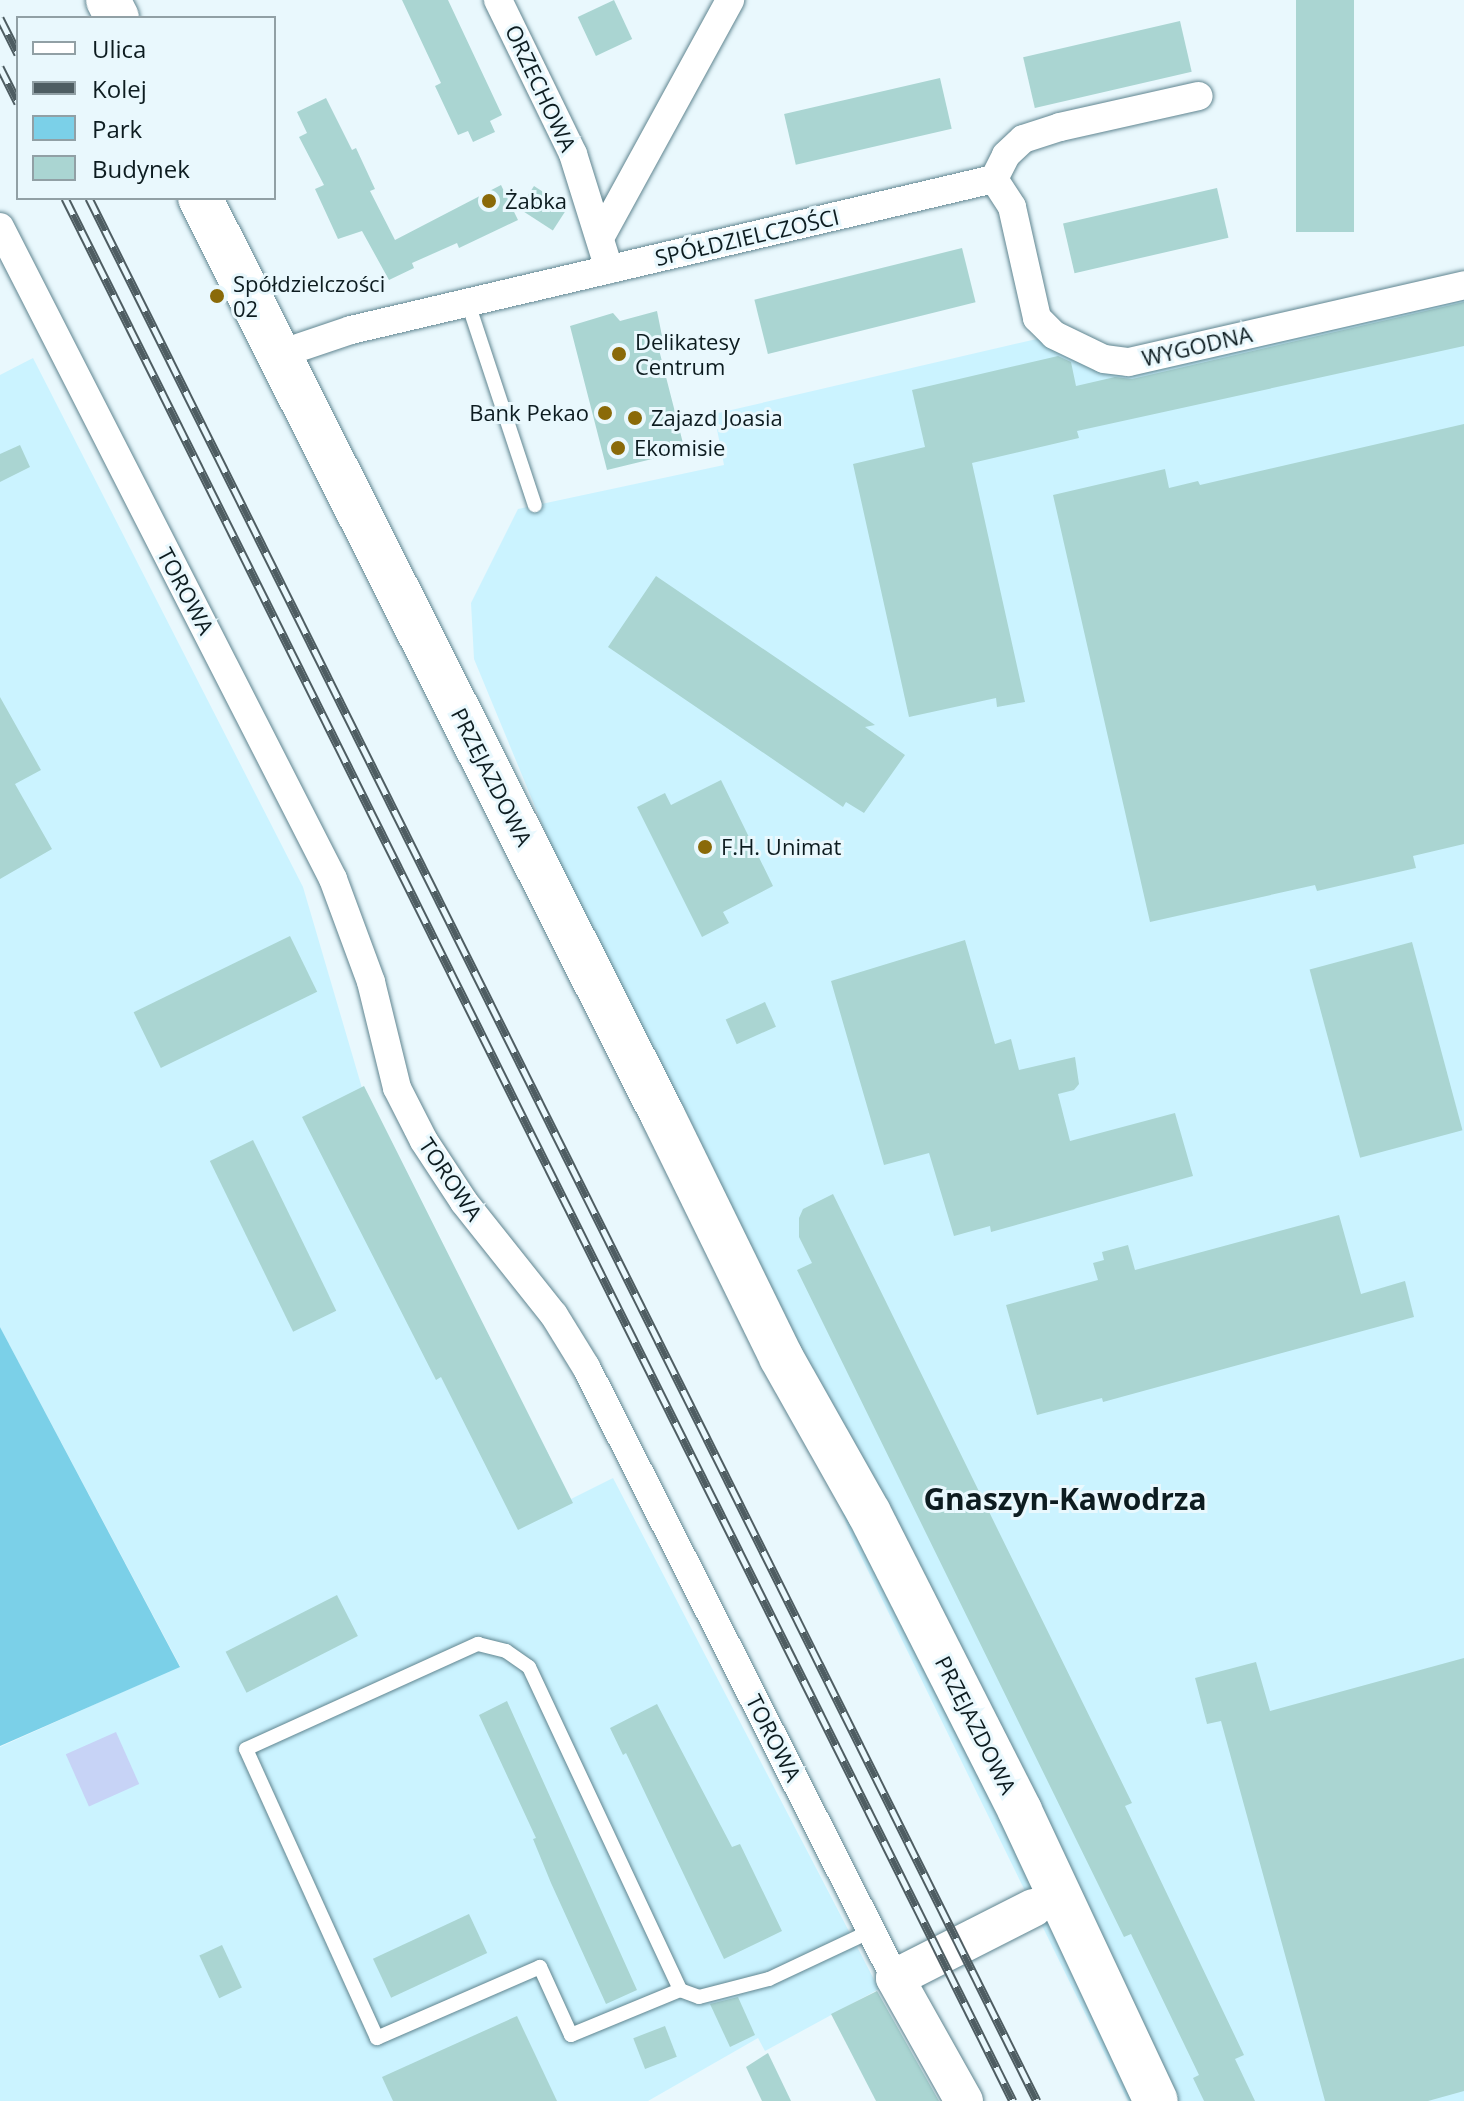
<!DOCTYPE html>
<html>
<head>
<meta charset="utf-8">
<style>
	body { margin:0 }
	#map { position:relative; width:1464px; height:2101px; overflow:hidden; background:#e9f8fd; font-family:"Open Sans",sans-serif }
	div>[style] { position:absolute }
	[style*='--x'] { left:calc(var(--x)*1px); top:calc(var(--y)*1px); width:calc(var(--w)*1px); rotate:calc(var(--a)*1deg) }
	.built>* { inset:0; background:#cbf3ff }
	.green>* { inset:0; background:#7bd0e8 }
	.water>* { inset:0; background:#c7d3f6; transform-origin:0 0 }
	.building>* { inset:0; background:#aad5d2; transform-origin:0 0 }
	.roads { filter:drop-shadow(0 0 2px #608590) drop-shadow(0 0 2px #608590) }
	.lane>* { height:14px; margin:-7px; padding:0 7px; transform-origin:7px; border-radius:7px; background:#fff }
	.street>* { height:28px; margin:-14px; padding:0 14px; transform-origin:14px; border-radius:14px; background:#fff }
	.secondary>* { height:38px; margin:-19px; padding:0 19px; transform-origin:19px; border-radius:19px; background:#fff }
	.primary>* { height:44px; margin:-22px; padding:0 22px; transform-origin:22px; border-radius:22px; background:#fff }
	.rail>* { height:9px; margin-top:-4.5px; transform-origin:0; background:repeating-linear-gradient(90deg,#e9f8fd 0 18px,#4e5d62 0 36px); box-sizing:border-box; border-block:2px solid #4e5d62 }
	.dots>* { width:22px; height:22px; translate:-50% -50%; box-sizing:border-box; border:4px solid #e9f8fd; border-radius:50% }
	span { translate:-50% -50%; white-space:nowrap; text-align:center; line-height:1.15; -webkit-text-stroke:6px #e9f8fd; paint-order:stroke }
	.street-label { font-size:22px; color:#0d1c20 }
	.poi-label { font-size:22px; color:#0d1c20 }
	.left { translate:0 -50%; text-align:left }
	.right { translate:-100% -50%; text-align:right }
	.district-label { font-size:30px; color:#0d1c20; font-weight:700 }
	.legend { position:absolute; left:16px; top:16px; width:260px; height:184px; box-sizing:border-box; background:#e9f8fd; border:2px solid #91a0a5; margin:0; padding:10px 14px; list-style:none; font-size:24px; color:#0d1c20 }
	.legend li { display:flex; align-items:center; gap:16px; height:40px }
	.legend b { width:40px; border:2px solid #91a0a5 }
</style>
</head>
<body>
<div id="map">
	<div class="built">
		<i style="clip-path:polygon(1464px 285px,1464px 2101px,1128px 2101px,852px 1538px,781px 1357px,663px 1116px,474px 659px,471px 603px,518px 509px,724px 465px,714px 414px,1054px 335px,1104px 359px)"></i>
		<i style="clip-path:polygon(33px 358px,303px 887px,362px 1088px,571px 1499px,613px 1478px,879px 1989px,765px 2051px,758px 2038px,648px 2101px,0 2101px,0 1747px,180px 1666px,0 1327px,0 375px)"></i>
	</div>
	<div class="green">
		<i style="clip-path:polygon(0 1327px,180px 1667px,0 1746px)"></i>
	</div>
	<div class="water">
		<i style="left:116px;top:1732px;width:57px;height:55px;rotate:66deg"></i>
	</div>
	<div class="building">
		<i style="clip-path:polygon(402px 0,448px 0,502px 115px,490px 121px,495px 132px,473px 142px,468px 131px,458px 135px,435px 86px,441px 83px)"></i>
		<i style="left:614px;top:0;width:43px;height:40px;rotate:65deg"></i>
		<i style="left:1296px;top:0;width:58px;height:232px"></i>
		<i style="left:1180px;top:21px;width:52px;height:161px;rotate:77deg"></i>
		<i style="left:940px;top:78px;width:52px;height:160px;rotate:77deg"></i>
		<i style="clip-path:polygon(326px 98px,352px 150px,356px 148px,375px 189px,370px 191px,395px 240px,501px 185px,518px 220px,459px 248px,457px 243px,412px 263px,414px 268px,389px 280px,362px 231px,338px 239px,315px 189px,324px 185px,299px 137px,307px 133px,297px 112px)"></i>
		<i style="left:534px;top:186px;width:40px;height:27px;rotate:33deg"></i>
		<i style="left:1217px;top:188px;width:51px;height:158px;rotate:77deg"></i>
		<i style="left:962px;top:248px;width:56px;height:214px;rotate:76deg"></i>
		<i style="clip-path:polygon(1464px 302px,1464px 346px,1077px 431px,1079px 438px,972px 463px,1025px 702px,997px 707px,996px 698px,909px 717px,853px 464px,925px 447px,912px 390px,1058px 356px,1071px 362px,1076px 386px,1115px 377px,1132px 379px)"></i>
		<i style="clip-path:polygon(657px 311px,663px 341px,657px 342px,685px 451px,607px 470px,570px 326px,613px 313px,620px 321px)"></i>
		<i style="clip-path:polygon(1464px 424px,1464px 844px,1413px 856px,1416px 868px,1317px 891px,1315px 885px,1150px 922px,1053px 495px,1165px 469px,1169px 488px,1198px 481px,1200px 485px)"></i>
		<i style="clip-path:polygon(20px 445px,30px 467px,0 482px,0 454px)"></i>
		<i style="clip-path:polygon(656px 576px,875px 725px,865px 727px,905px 755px,864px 813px,846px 802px,843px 807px,608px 647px)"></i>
		<i style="clip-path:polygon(0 697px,41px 770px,15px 784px,52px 849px,0 879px)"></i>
		<i style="clip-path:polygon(721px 780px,773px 886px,723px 912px,729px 923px,702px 937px,637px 807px,665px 793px,671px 805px)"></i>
		<i style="left:290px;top:936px;width:62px;height:174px;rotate:64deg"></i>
		<i style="clip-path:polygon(965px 940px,995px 1044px,1011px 1039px,1019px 1070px,1075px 1057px,1079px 1084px,1074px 1090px,1058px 1094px,1070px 1141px,1175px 1113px,1193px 1176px,991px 1232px,990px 1226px,954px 1236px,929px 1153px,884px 1165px,831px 981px)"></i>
		<i style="left:1412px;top:942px;width:195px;height:106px;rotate:75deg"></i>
		<i style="left:765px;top:1002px;width:27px;height:43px;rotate:66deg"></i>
		<i style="clip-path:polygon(364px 1086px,573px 1503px,518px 1530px,441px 1377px,436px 1380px,302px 1117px)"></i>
		<i style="left:253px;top:1140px;width:190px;height:48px;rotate:64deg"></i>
		<i style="clip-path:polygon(833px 1194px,1132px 1803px,1125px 1806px,1244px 2055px,1235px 2059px,1255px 2101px,1204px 2101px,1193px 2078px,1199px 2075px,1131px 1934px,1124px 1937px,797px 1270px,812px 1263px,799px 1237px,799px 1218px,803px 1209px)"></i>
		<i style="clip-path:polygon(1339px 1215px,1361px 1294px,1405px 1281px,1414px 1317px,1103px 1402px,1102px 1398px,1037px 1415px,1006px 1305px,1098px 1280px,1093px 1263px,1104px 1260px,1102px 1252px,1128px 1245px,1135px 1270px)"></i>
		<i style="left:337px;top:1595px;width:46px;height:125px;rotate:63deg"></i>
		<i style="clip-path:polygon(1464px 1658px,1464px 2091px,1428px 2101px,1325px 2101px,1221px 1721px,1207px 1724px,1195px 1678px,1256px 1662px,1270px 1711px)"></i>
		<i style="clip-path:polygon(507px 1701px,637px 1990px,606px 2004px,551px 1883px,533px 1839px,536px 1838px,479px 1715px)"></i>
		<i style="clip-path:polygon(657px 1704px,732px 1847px,740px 1844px,782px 1931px,724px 1959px,626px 1753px,623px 1755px,610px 1728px)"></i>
		<i style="left:469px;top:1914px;width:43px;height:106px;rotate:65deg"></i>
		<i style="left:222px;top:1945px;width:47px;height:25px;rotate:65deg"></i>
		<i style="clip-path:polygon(877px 1991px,939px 2101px,876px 2101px,831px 2014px)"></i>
		<i style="clip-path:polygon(738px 1997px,755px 2035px,730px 2047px,710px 2004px)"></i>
		<i style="clip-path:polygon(517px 2016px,557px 2101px,393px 2101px,382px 2077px)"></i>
		<i style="left:665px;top:2026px;width:33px;height:34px;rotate:69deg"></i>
		<i style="clip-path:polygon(768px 2053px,791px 2101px,762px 2101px,746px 2067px)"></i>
	</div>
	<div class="roads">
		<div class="lane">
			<i style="--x:468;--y:303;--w:213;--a:71.7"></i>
			<i style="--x:680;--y:1990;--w:118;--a:157.6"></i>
			<i style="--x:571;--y:2035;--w:75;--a:-114.5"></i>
			<i style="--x:540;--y:1967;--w:178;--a:156.5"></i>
			<i style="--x:377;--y:2038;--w:317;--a:-114.4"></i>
			<i style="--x:246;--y:1749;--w:255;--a:-24.4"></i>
			<i style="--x:478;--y:1644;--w:29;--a:14"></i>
			<i style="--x:506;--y:1651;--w:28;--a:35"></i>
			<i style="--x:529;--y:1667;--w:357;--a:64.9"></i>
			<i style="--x:680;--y:1990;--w:20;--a:20"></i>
			<i style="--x:699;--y:1997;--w:72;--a:-14.4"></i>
			<i style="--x:769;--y:1979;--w:113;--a:-25.2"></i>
		</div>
		<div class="street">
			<i style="--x:498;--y:0;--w:171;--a:64"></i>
			<i style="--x:573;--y:154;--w:121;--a:72.6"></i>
			<i style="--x:994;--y:179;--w:33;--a:57"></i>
			<i style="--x:1012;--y:207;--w:114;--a:77.3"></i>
			<i style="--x:1037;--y:318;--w:24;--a:45"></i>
			<i style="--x:1054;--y:335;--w:55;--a:25.6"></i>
			<i style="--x:1104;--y:359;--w:25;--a:7"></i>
			<i style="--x:1129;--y:362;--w:344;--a:-12.9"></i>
			<i style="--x:0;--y:227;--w:732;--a:62.94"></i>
			<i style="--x:333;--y:879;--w:110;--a:69.7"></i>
			<i style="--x:371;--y:982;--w:109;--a:76.2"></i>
			<i style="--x:397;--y:1088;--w:59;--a:63"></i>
			<i style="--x:424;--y:1141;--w:73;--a:56.7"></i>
			<i style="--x:464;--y:1202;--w:144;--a:51.5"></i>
			<i style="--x:554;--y:1315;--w:61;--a:58.4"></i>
			<i style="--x:586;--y:1367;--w:685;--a:63.17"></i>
			<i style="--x:601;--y:236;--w:269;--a:-61.3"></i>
			<i style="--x:277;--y:355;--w:78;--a:-18.7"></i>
			<i style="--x:351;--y:330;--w:660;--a:-13.22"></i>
			<i style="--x:994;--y:179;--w:27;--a:-63"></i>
			<i style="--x:1006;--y:155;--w:23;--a:-43"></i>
			<i style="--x:1023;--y:139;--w:39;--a:-18"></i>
			<i style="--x:1060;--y:127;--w:142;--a:-12.6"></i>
		</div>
		<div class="secondary">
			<i style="--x:964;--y:2101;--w:141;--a:-119.3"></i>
			<i style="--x:895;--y:1978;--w:155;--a:-26.9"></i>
		</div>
		<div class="primary">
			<i style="--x:108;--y:0;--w:20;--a:63"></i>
			<i style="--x:200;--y:198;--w:1028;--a:63.24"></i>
			<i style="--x:663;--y:1116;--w:268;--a:63.9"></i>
			<i style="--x:781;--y:1357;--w:179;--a:60.6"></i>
			<i style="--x:869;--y:1513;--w:334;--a:63.1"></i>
			<i style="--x:1020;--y:1811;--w:320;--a:64.9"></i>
		</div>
	</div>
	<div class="rail">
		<i style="--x:0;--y:18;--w:40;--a:63.4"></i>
		<i style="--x:0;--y:67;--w:40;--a:63.4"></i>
		<i style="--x:65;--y:198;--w:2126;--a:63.52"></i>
		<i style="--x:89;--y:198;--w:2126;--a:63.52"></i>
	</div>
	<div class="dots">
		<i style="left:489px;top:201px;background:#8a6a09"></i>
		<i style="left:217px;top:296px;background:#8a6a09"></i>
		<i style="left:619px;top:354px;background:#8a6a09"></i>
		<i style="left:605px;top:413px;background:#8a6a09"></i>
		<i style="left:635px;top:418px;background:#8a6a09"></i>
		<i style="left:618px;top:448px;background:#8a6a09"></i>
		<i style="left:705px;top:847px;background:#8a6a09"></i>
	</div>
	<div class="street-label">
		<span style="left:541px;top:88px;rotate:65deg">ORZECHOWA</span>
		<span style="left:747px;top:237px;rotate:-13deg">SPÓŁDZIELCZOŚCI</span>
		<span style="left:1197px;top:346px;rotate:-13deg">WYGODNA</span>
		<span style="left:186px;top:591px;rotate:62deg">TOROWA</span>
		<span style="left:492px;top:777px;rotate:63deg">PRZEJAZDOWA</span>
		<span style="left:451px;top:1179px;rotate:56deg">TOROWA</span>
		<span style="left:976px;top:1725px;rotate:63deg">PRZEJAZDOWA</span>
		<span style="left:774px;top:1738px;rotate:63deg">TOROWA</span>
	</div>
	<div class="poi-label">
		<span class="left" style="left:505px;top:201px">Żabka</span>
		<span class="left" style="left:233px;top:296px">Spółdzielczości<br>02</span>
		<span class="left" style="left:635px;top:354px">Delikatesy<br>Centrum</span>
		<span class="right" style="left:589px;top:413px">Bank Pekao</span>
		<span class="left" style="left:651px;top:418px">Zajazd Joasia</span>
		<span class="left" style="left:634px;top:448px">Ekomisie</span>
		<span class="left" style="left:721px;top:847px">F.H. Unimat</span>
	</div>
	<div class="district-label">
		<span style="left:1065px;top:1499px">Gnaszyn-Kawodrza</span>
	</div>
	<ul class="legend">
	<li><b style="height:10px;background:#fff"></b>Ulica</li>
	<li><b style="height:10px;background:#4e5d62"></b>Kolej</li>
	<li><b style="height:22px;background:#7bd0e8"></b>Park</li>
	<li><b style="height:22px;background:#aad5d2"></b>Budynek</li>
	</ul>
</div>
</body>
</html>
